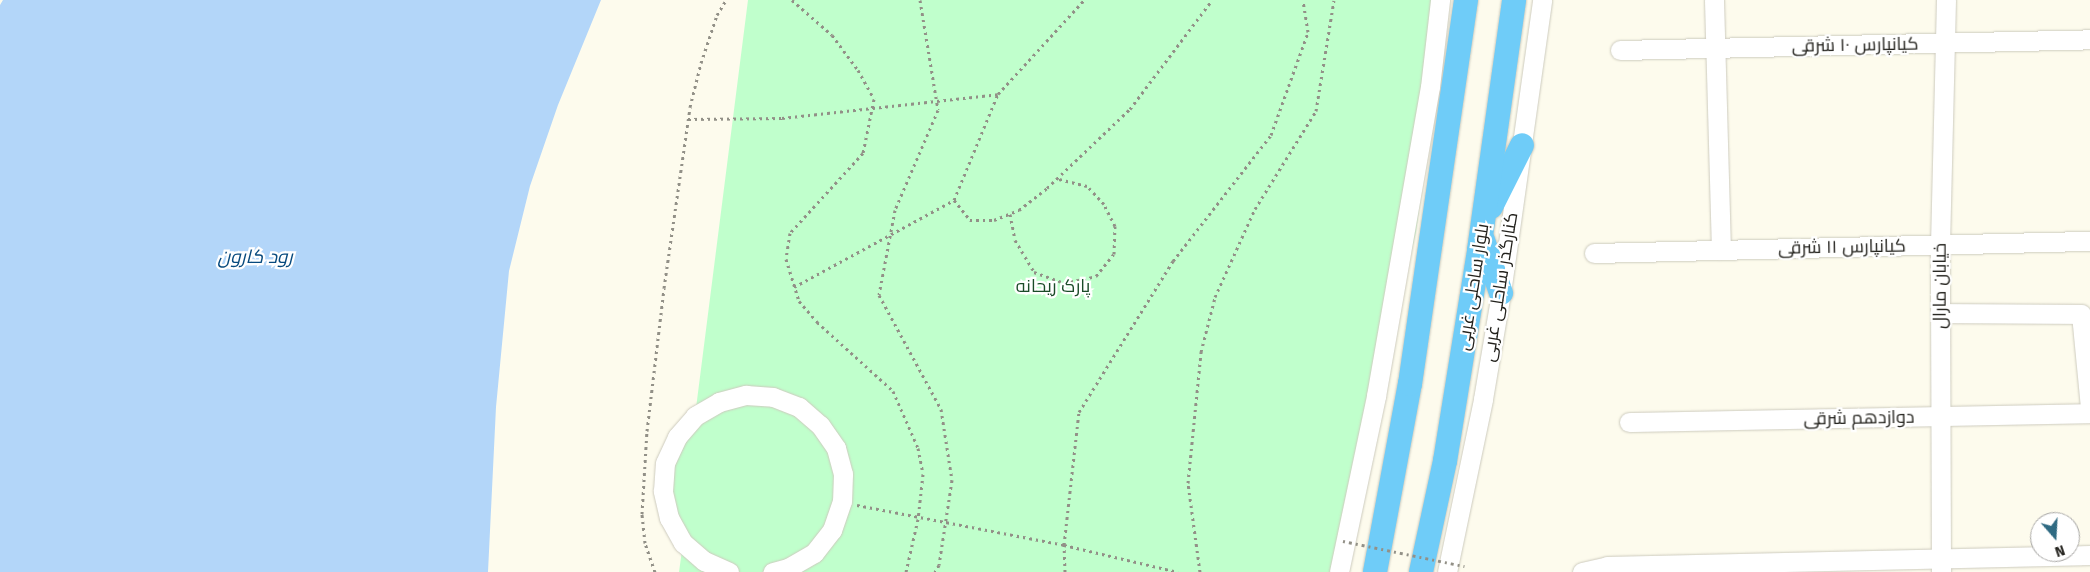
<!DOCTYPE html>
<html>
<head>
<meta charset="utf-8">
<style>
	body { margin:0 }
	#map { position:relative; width:2090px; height:572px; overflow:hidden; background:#fdfbed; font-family:"Fira Sans",Cairo,sans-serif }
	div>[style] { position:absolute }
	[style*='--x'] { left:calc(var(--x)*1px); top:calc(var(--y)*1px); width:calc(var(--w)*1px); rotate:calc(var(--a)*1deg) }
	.green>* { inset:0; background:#c0ffcc }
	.water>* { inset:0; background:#b3d6f9 }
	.path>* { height:3px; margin-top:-1.5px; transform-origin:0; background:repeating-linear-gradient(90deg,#929087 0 2.5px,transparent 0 6.5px) }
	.roads { filter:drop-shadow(0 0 1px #cdcbbe) drop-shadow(0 0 1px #cdcbbe) }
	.minor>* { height:19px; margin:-9.5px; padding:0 9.5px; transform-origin:9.5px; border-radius:9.5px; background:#fff }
	.major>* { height:24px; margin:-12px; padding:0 12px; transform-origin:12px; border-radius:12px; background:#6fccf8 }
	.path-bridge>* { height:3px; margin-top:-1.5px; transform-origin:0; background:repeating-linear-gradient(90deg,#929087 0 2.5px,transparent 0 6.5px) }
	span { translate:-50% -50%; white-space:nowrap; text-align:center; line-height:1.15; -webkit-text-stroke:4.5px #fff; paint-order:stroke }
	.street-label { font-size:18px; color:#22211c }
	.park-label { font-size:18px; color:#1a4b28 }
	.water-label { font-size:19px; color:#074a7e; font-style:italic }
	.north { position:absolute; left:2030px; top:512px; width:50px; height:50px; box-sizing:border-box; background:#fff; border:1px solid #a7a6a4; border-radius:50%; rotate:161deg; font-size:14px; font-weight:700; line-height:20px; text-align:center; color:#22211c }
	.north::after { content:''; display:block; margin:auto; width:18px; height:22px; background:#2f6a82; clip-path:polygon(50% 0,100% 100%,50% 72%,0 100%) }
</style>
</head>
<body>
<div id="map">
	<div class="green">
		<i style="clip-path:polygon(748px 0,1447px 0,1416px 232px,1338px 572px,679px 572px,683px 543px,660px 458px,695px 416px)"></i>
	</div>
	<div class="water">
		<i style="clip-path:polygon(3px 0,601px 0,558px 105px,530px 186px,509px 271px,496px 407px,488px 572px,0 572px,0 5px)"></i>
	</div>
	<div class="path">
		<i style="--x:792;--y:0;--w:53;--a:41.2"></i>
		<i style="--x:832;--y:35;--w:44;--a:53.4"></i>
		<i style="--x:858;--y:70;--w:33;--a:61"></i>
		<i style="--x:874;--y:99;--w:55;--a:101.5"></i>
		<i style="--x:863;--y:153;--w:108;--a:132.4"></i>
		<i style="--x:790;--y:233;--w:26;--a:99"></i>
		<i style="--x:786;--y:259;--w:44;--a:72.8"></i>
		<i style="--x:799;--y:301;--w:28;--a:49"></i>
		<i style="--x:817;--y:322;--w:103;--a:42.2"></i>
		<i style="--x:893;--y:391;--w:62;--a:66.3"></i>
		<i style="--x:918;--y:448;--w:26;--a:79"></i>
		<i style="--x:923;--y:474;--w:45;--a:96.3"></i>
		<i style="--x:918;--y:519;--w:54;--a:102.8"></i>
		<i style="--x:920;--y:0;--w:111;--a:80.7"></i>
		<i style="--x:938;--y:110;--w:109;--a:113.3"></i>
		<i style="--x:895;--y:210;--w:86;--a:100.7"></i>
		<i style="--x:879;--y:295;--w:130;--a:61.5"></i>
		<i style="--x:941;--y:409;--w:72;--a:81.2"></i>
		<i style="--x:952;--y:480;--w:86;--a:98.7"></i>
		<i style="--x:939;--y:565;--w:8;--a:120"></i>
		<i style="--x:688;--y:119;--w:94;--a:-0.6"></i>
		<i style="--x:782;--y:118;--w:217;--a:-6.3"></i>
		<i style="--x:954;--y:200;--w:26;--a:51"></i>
		<i style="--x:970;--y:220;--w:24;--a:0"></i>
		<i style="--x:994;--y:220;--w:27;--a:-22"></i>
		<i style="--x:1019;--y:210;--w:36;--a:-38"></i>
		<i style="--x:1047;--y:188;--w:115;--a:-43.6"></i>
		<i style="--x:1130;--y:109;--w:136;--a:-53"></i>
		<i style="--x:1010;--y:214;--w:26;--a:79"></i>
		<i style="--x:1015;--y:240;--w:37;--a:59"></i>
		<i style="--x:1034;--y:272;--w:32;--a:20"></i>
		<i style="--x:1064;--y:283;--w:33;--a:-12"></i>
		<i style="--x:1096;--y:276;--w:28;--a:-51"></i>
		<i style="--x:1114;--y:254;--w:28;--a:-88"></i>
		<i style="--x:1115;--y:226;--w:25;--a:-117"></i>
		<i style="--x:1104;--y:204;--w:25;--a:-133"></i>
		<i style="--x:1087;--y:186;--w:30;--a:-166"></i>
		<i style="--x:794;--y:287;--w:182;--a:-28.5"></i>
		<i style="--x:954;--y:200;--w:115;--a:-67.5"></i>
		<i style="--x:998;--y:94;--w:127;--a:-47.5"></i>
		<i style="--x:857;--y:505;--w:211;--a:10.9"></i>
		<i style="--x:1064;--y:545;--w:117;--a:13.3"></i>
		<i style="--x:655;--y:572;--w:31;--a:-109"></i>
		<i style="--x:645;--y:543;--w:29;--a:-96"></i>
		<i style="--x:642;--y:514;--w:83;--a:-86.6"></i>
		<i style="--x:647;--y:431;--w:144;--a:-83.2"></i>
		<i style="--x:664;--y:288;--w:183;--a:-81.8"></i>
		<i style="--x:690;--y:107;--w:45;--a:-76"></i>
		<i style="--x:701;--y:63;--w:51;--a:-71.6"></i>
		<i style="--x:717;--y:15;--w:17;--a:-59"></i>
		<i style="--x:1065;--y:572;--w:27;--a:-92"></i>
		<i style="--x:1064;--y:545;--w:134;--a:-83.6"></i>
		<i style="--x:1079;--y:412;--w:178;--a:-58.1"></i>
		<i style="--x:1173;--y:261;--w:160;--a:-52.1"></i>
		<i style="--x:1271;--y:135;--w:109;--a:-70.2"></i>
		<i style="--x:1308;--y:32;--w:32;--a:-99"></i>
		<i style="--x:1200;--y:572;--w:90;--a:-97.7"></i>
		<i style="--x:1188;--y:483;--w:132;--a:-84.3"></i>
		<i style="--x:1201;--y:352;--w:57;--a:-75.7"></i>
		<i style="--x:1215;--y:297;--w:97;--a:-65.6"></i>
		<i style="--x:1255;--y:209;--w:115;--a:-58.1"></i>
		<i style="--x:1316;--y:111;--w:112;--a:-80.8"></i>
	</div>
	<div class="roads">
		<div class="minor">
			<i style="--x:1714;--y:0;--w:250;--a:88.4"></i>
			<i style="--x:1620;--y:50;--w:470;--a:-1.3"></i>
			<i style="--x:1594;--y:253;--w:496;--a:-1.4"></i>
			<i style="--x:1940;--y:313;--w:141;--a:0.4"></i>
			<i style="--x:2081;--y:314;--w:93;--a:84.5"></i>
			<i style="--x:1629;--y:422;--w:461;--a:-1.1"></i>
			<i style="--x:729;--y:572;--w:27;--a:-156"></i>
			<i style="--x:704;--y:561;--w:28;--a:-139"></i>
			<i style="--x:683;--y:543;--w:29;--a:-119"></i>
			<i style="--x:669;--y:518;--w:28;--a:-103"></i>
			<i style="--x:663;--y:491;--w:28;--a:-86"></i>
			<i style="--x:665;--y:463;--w:29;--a:-65"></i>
			<i style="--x:677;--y:437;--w:28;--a:-49"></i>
			<i style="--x:695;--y:416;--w:28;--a:-30"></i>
			<i style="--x:719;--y:402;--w:28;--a:-15"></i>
			<i style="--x:746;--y:395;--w:27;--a:4"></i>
			<i style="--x:773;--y:397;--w:28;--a:21"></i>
			<i style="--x:799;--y:407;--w:28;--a:41"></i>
			<i style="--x:820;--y:425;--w:28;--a:55"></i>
			<i style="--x:836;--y:448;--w:27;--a:75"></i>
			<i style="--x:843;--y:474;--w:27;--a:92"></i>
			<i style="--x:842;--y:501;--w:31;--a:109"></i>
			<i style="--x:832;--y:530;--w:29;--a:128"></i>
			<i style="--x:814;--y:553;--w:30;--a:150"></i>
			<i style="--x:788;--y:568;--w:16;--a:165"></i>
			<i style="--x:1339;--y:572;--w:180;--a:-78.1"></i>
			<i style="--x:1376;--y:396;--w:314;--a:-80.1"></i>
			<i style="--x:1430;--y:87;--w:88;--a:-83.4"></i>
			<i style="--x:1447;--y:572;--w:177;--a:-78.2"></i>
			<i style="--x:1483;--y:399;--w:108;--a:-80.4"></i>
			<i style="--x:1501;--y:293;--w:296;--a:-82"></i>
			<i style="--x:1582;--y:572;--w:26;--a:-13"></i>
			<i style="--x:1607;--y:566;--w:483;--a:-1.3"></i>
			<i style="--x:1941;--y:572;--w:327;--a:-90.2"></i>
			<i style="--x:1940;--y:245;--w:245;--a:-88.6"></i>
		</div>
		<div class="major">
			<i style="--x:1491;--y:207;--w:69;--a:-63.4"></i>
			<i style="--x:1483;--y:240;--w:56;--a:71.2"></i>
			<i style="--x:1375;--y:572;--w:191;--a:-79.5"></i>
			<i style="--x:1410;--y:384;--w:388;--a:-81.7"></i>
			<i style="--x:1421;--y:572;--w:114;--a:-77.8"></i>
			<i style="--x:1445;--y:461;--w:214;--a:-80.8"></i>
			<i style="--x:1479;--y:250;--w:252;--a:-82"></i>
		</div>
	</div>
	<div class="path-bridge">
		<i style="--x:1343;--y:541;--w:124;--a:11.7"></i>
	</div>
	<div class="street-label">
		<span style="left:1855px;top:45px;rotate:-1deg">کیانپارس ۱۰ شرقی</span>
		<span style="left:1842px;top:247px;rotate:-1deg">کیانپارس ۱۱ شرقی</span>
		<span style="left:1940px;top:286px;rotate:-90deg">خیابان مارال</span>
		<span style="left:1473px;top:287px;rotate:-81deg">بلوار ساحلی غربی</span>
		<span style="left:1500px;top:287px;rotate:-81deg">کنارگذر ساحلی غربی</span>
		<span style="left:1859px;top:418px;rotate:-1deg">دوازدهم شرقی</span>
	</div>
	<div class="park-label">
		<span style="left:1053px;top:286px">پارک ریحانه</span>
	</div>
	<div class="water-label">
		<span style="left:255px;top:257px">رود کارون</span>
	</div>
	<div class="north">N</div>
</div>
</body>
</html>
